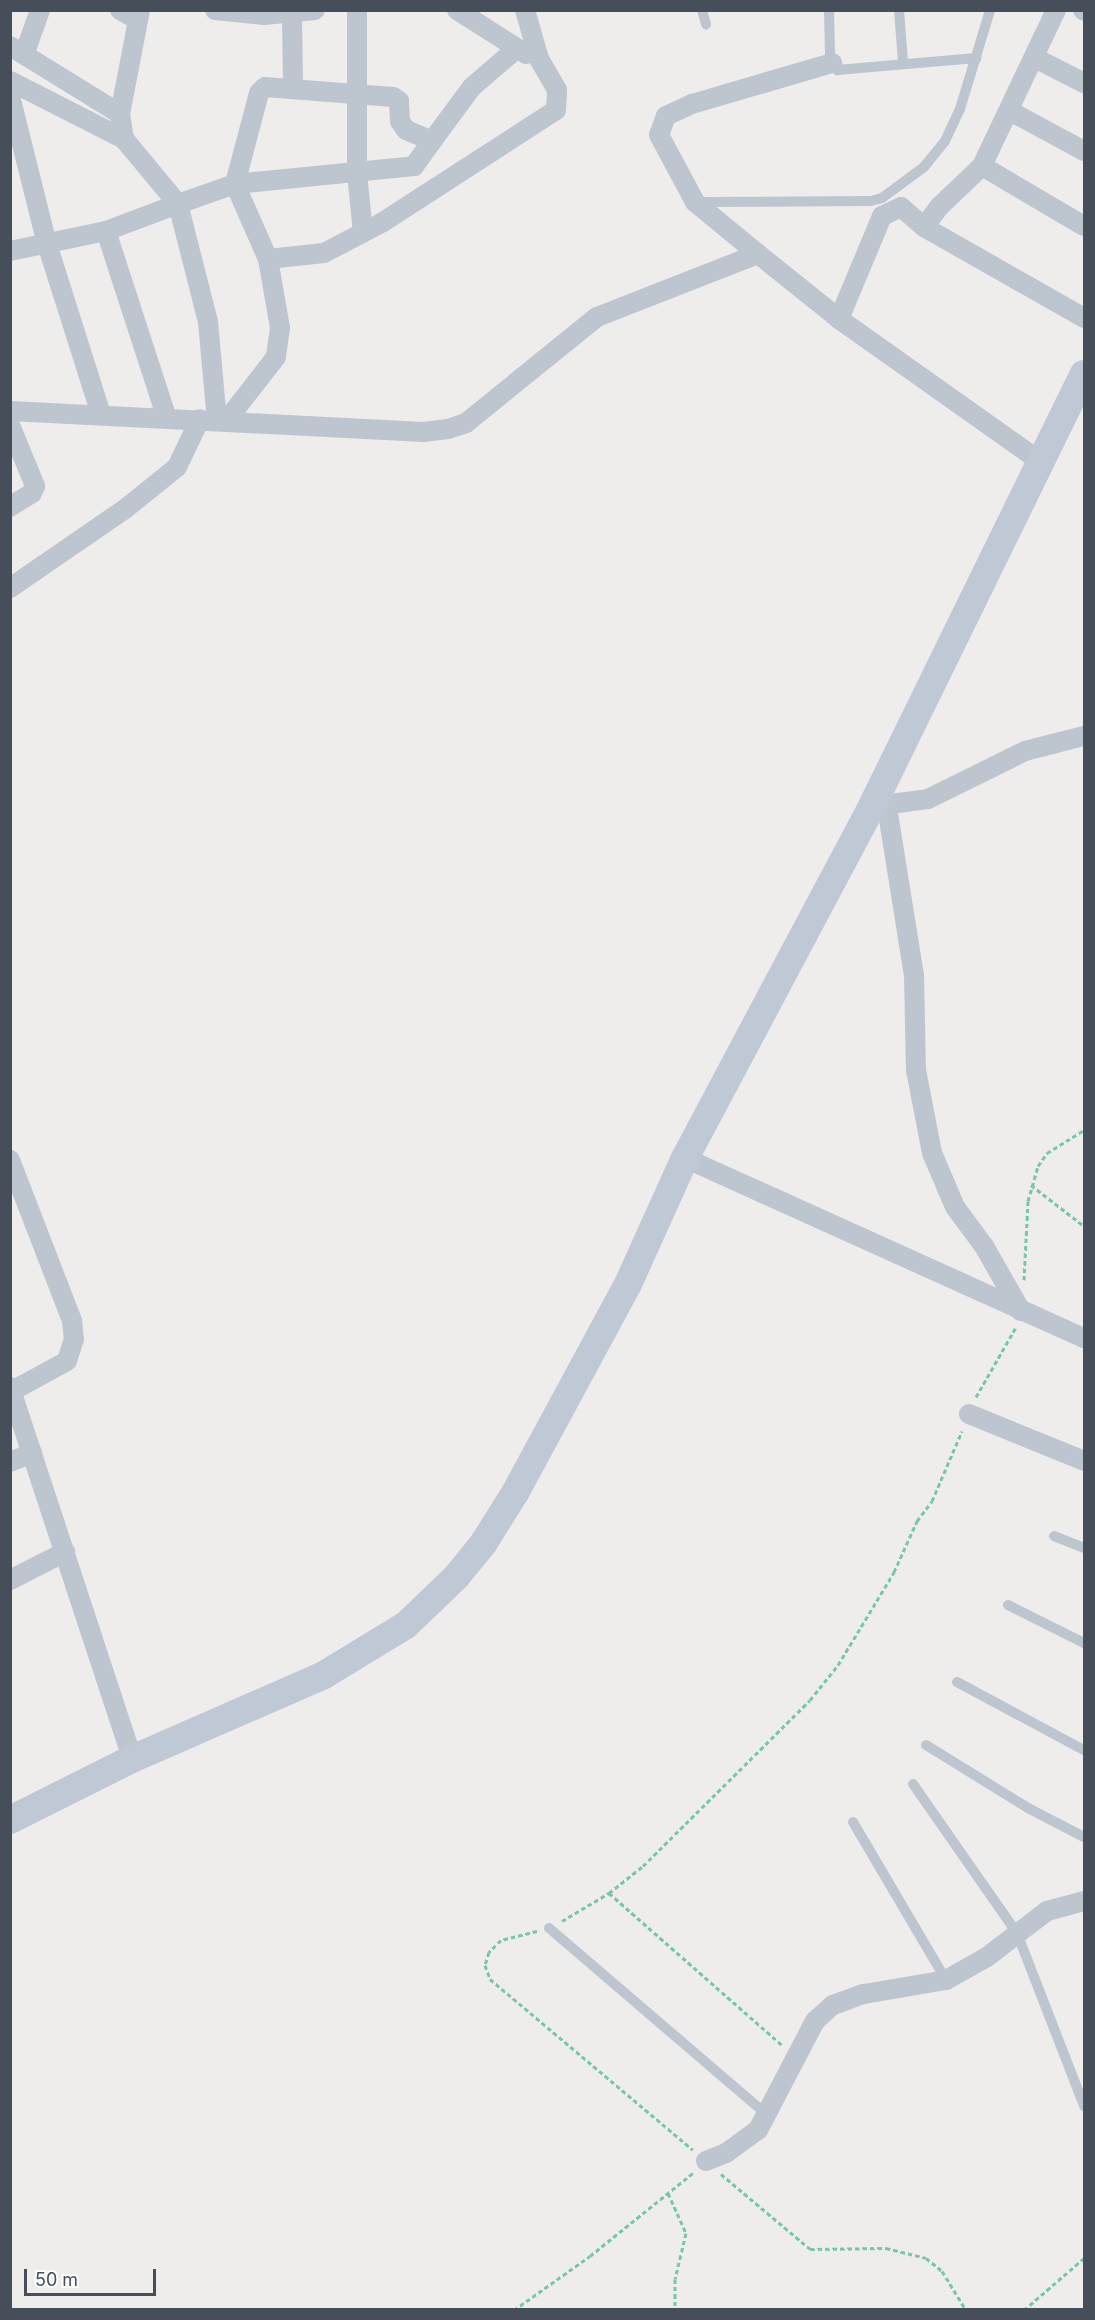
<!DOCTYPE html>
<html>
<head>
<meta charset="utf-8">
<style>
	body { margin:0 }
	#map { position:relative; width:1095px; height:2320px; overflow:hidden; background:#efecec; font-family:Inter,sans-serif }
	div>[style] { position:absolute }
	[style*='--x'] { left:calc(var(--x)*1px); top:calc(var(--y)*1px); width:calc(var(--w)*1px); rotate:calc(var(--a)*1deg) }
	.path>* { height:3px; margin-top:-1.5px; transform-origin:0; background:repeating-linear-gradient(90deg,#74c9a5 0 4.5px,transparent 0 7.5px) }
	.lane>* { height:10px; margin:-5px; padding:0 5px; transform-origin:5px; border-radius:5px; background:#bdc5ce }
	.street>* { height:20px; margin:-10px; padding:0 10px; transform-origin:10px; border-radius:10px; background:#bdc5ce }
	.secondary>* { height:28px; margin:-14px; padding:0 14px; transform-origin:14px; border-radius:14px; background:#bfc8d5 }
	span { translate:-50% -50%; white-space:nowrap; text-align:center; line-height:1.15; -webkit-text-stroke:6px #fff; paint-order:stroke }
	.frame { position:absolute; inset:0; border:12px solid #454e59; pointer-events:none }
	.scale { position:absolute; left:24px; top:2269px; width:132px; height:27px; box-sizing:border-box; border:3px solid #454e59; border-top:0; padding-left:8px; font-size:18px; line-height:21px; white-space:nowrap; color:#454e59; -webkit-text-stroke:4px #fff; paint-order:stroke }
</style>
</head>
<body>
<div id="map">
	<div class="path">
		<i style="--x:1031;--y:1185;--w:67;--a:37.7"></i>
		<i style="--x:1024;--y:1280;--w:79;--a:-87.1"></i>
		<i style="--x:1028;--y:1201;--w:36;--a:-74"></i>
		<i style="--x:1038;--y:1166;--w:16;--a:-55"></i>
		<i style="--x:1047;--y:1153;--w:44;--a:-31.9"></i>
		<i style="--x:976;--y:1397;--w:81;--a:-60.3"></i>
		<i style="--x:609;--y:1893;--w:230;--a:41.3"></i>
		<i style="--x:562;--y:1921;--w:55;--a:-30.8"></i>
		<i style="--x:609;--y:1893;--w:43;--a:-38.5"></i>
		<i style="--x:643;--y:1866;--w:235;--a:-44.8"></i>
		<i style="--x:810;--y:1700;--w:45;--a:-51.3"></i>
		<i style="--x:838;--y:1665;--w:109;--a:-58.9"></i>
		<i style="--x:894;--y:1572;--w:56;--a:-65.7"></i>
		<i style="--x:917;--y:1521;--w:25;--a:-53"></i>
		<i style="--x:932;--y:1501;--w:76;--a:-66.8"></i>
		<i style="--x:537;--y:1931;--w:37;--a:166"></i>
		<i style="--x:501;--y:1940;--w:17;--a:135"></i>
		<i style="--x:489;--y:1952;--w:14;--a:107"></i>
		<i style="--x:485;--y:1965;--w:15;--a:70"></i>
		<i style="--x:490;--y:1979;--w:265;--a:40.1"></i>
		<i style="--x:721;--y:2174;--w:116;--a:40.1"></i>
		<i style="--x:810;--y:2249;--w:76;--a:-0.8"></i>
		<i style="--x:886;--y:2248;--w:41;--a:14"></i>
		<i style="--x:926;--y:2258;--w:21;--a:39"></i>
		<i style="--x:942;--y:2271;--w:46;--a:58.4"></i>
		<i style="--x:668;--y:2193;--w:44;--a:65.8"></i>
		<i style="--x:686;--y:2233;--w:47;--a:103.4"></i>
		<i style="--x:675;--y:2279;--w:31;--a:90"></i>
		<i style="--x:514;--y:2310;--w:93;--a:-35.4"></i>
		<i style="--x:590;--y:2256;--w:134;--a:-38.9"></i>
		<i style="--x:1024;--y:2310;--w:79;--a:-40.9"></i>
	</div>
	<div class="lane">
		<i style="--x:702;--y:10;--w:15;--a:74"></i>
		<i style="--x:829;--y:10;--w:45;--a:88.7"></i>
		<i style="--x:830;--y:55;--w:17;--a:65"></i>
		<i style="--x:837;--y:70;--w:140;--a:-4.9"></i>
		<i style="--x:899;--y:10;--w:52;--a:85.6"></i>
		<i style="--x:699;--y:202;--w:172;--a:-0.3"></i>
		<i style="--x:871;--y:201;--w:11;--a:-15"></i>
		<i style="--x:882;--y:198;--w:52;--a:-36.4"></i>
		<i style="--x:924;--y:167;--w:33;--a:-51"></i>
		<i style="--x:945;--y:141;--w:35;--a:-65"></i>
		<i style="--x:960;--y:109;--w:103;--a:-73.1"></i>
		<i style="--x:1054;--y:1536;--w:32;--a:22"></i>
		<i style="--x:1008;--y:1605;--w:85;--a:26.6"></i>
		<i style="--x:957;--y:1682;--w:144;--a:28.2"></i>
		<i style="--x:926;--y:1745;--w:120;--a:31.7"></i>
		<i style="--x:1028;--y:1808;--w:63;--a:27.4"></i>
		<i style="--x:913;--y:1784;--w:182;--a:55.1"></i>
		<i style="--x:1017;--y:1933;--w:186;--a:68.8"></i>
		<i style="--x:853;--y:1822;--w:183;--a:59.5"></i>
		<i style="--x:549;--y:1928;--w:287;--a:40.6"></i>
	</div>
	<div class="street">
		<i style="--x:120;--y:10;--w:18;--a:29"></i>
		<i style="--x:215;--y:10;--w:49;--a:5.8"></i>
		<i style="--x:264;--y:15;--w:51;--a:-5.6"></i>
		<i style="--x:357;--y:10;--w:163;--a:90"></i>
		<i style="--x:357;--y:173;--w:60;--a:84.3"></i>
		<i style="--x:457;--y:10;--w:82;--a:32.5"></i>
		<i style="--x:1056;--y:10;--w:173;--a:115.4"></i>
		<i style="--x:982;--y:166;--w:118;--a:30.5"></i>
		<i style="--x:1083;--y:10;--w:1;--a:45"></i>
		<i style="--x:292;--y:15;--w:73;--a:89.2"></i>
		<i style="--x:10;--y:46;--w:129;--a:31.7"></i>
		<i style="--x:120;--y:114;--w:25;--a:81"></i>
		<i style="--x:24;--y:55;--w:48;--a:-70.4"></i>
		<i style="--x:1035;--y:58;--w:55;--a:27"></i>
		<i style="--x:10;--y:81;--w:128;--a:27"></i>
		<i style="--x:124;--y:139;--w:85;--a:50.3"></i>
		<i style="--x:178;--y:204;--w:60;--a:-19.3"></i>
		<i style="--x:235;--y:184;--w:82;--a:66.3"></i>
		<i style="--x:268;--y:259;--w:70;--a:80.1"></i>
		<i style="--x:280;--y:328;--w:29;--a:98"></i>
		<i style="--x:276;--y:357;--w:80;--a:127.9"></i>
		<i style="--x:10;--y:96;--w:153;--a:76"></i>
		<i style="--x:47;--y:244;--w:178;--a:72.4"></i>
		<i style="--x:1010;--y:111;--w:84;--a:28.4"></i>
		<i style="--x:120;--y:114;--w:106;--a:-79.1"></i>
		<i style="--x:432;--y:141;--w:28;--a:-157"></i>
		<i style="--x:406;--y:130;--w:11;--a:-124"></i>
		<i style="--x:400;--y:121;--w:20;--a:-93"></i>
		<i style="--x:399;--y:101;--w:7;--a:-146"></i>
		<i style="--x:393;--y:97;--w:128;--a:-175.5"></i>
		<i style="--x:265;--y:87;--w:8;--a:135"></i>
		<i style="--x:259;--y:93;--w:94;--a:104.8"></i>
		<i style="--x:235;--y:184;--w:180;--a:-5.7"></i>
		<i style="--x:414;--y:166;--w:31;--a:-54"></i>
		<i style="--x:432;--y:141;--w:67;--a:-53.5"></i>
		<i style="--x:472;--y:87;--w:58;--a:-40.8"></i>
		<i style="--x:924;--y:227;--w:26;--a:-53"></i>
		<i style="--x:940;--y:206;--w:58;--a:-43.6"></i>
		<i style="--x:106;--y:231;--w:194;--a:72"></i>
		<i style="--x:10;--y:251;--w:98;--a:-11.8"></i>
		<i style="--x:106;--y:231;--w:77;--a:-20.6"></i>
		<i style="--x:178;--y:204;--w:122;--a:75.7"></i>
		<i style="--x:208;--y:322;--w:98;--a:84.8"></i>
		<i style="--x:758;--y:254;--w:82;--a:-140.5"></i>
		<i style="--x:695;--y:202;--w:76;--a:-118.2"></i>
		<i style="--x:659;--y:135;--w:20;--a:-70"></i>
		<i style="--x:666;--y:116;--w:29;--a:-25"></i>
		<i style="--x:692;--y:104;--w:146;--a:-16.3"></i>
		<i style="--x:268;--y:259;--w:56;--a:-6.1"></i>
		<i style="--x:324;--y:253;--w:67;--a:-27.7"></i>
		<i style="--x:383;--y:222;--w:206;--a:-32.9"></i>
		<i style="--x:556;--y:110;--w:20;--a:-87"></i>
		<i style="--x:557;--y:90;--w:36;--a:-120"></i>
		<i style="--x:539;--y:59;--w:51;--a:-105.9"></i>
		<i style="--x:839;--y:319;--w:112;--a:-67.3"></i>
		<i style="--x:882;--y:216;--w:21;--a:-25"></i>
		<i style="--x:901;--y:207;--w:30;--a:41"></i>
		<i style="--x:924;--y:227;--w:184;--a:29.6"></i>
		<i style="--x:10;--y:411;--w:414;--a:2.9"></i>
		<i style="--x:423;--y:432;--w:25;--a:-7"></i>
		<i style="--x:448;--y:429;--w:19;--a:-18"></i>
		<i style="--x:466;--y:423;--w:169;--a:-39"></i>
		<i style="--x:597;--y:317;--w:173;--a:-21.4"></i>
		<i style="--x:758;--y:254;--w:104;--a:38.7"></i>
		<i style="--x:839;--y:319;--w:247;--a:35.3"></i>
		<i style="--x:10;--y:425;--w:66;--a:67.7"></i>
		<i style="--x:35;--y:486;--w:8;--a:113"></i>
		<i style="--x:32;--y:493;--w:26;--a:148"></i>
		<i style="--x:10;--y:588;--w:140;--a:-34.5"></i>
		<i style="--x:125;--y:509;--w:67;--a:-38.9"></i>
		<i style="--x:177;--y:467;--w:53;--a:-64.4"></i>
		<i style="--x:875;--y:806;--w:53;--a:-7.5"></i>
		<i style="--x:928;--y:799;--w:108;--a:-26.3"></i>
		<i style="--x:1025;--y:751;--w:61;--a:-14.3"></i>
		<i style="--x:887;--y:807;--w:170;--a:80.9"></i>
		<i style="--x:914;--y:975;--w:95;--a:88.8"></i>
		<i style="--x:916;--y:1070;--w:85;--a:79.1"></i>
		<i style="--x:932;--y:1153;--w:59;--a:66.9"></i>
		<i style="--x:955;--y:1207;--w:49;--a:53.4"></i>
		<i style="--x:984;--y:1246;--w:75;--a:60.4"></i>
		<i style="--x:685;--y:1158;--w:438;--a:24.3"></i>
		<i style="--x:10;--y:1160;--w:173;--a:68.9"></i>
		<i style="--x:72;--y:1321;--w:18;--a:84"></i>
		<i style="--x:74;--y:1339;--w:23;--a:108"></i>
		<i style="--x:67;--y:1361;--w:63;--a:151.4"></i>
		<i style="--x:10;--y:1387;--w:391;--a:71.8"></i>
		<i style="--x:969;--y:1414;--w:124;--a:22.2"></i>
		<i style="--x:10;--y:1462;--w:24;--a:-22"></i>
		<i style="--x:10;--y:1580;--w:62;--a:-27"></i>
		<i style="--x:706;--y:2161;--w:22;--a:-22"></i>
		<i style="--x:726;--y:2153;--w:39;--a:-36"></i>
		<i style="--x:758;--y:2130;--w:123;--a:-62.4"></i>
		<i style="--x:815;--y:2021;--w:24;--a:-42"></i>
		<i style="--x:833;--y:2005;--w:33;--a:-20"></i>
		<i style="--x:864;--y:1994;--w:83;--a:-9.7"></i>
		<i style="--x:946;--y:1980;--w:47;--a:-29.3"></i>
		<i style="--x:987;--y:1957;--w:76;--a:-37.5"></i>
		<i style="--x:1047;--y:1911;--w:38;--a:-15"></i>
	</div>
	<div class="secondary">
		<i style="--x:10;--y:1820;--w:136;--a:-26.6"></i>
		<i style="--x:132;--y:1759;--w:210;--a:-23.6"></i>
		<i style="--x:324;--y:1675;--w:96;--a:-31.4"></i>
		<i style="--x:406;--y:1625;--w:69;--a:-43.8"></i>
		<i style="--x:456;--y:1577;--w:43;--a:-50.7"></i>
		<i style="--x:483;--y:1544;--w:60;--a:-57.9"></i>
		<i style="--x:515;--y:1493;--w:238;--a:-61.6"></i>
		<i style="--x:628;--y:1284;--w:138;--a:-65.7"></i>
		<i style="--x:685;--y:1158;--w:399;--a:-62"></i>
		<i style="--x:872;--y:806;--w:481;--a:-63.9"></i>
	</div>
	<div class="frame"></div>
	<div class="scale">50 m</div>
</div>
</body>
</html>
